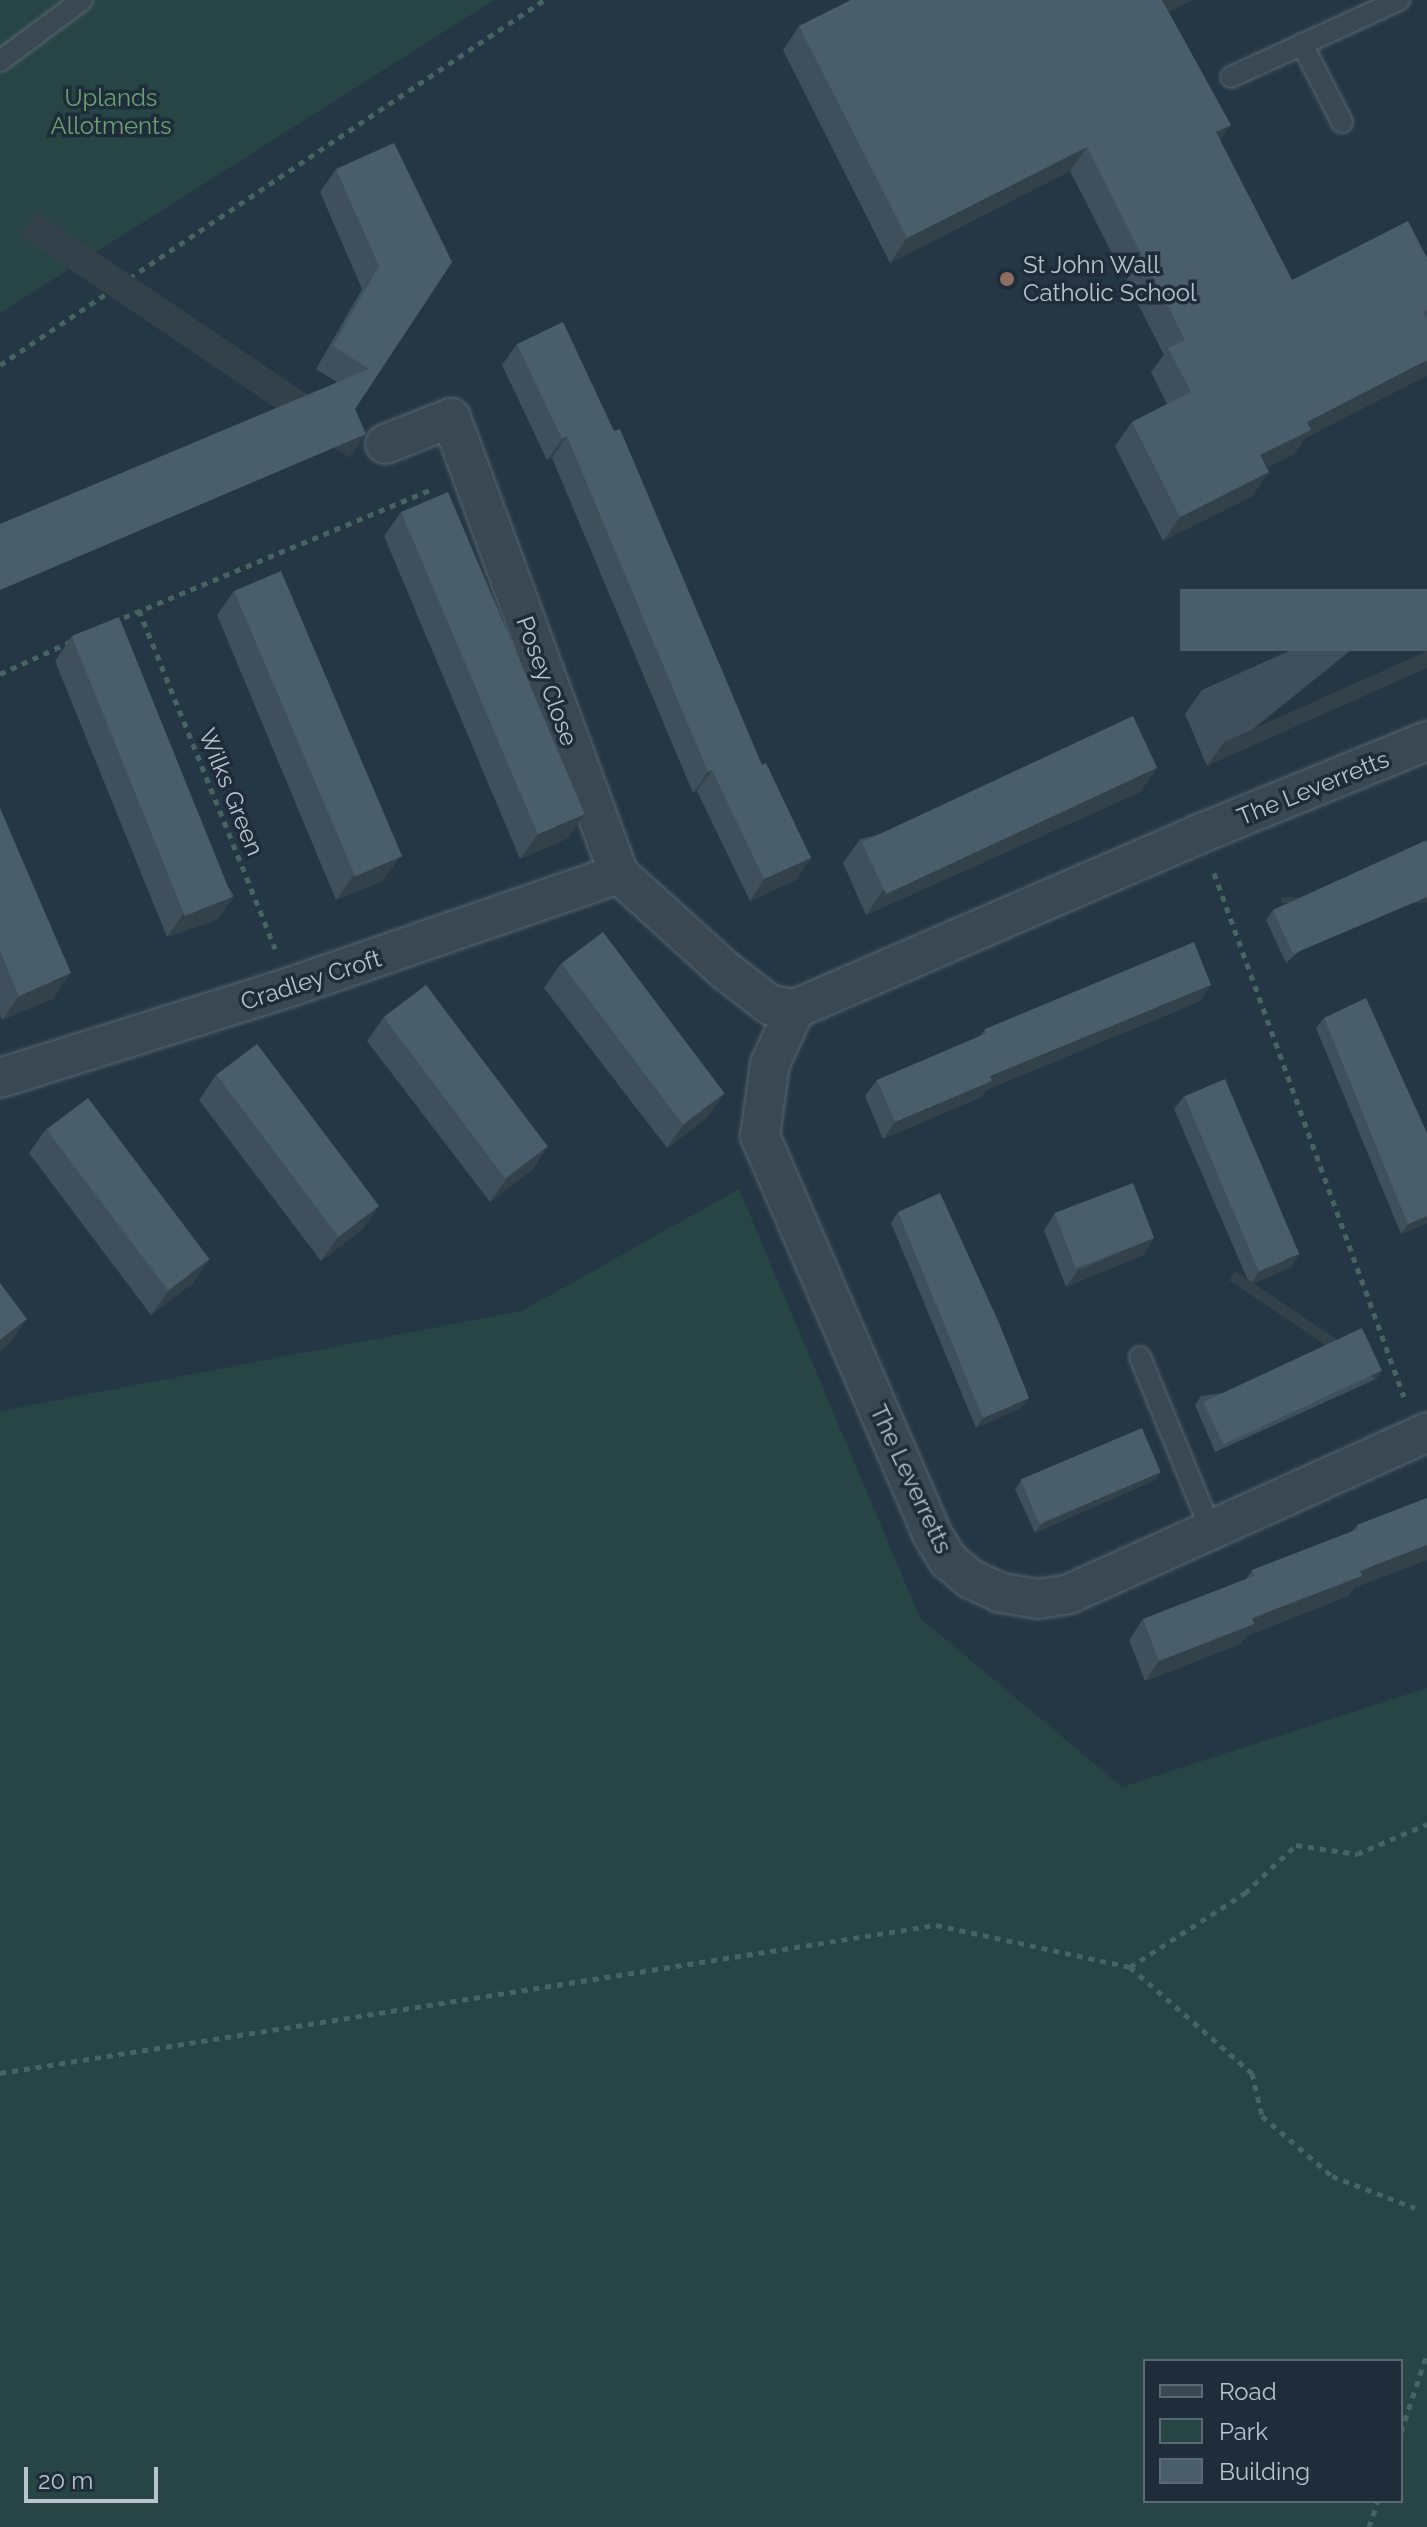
<!DOCTYPE html>
<html>
<head>
<meta charset="utf-8">
<style>
	body { margin:0 }
	#map { position:relative; width:1427px; height:2527px; overflow:hidden; background:#253745; font-family:Raleway,sans-serif }
	div>[style] { position:absolute }
	[style*='--x'] { left:calc(var(--x)*1px); top:calc(var(--y)*1px); width:calc(var(--w)*1px); rotate:calc(var(--a)*1deg) }
	.green>* { inset:0; background:#274545 }
	.path>* { height:5px; margin-top:-2.5px; transform-origin:0; background:repeating-linear-gradient(90deg,#476362 0 6px,transparent 0 12px) }
	.roads { filter:drop-shadow(0 0 2px #586671) drop-shadow(0 0 2px #586671) }
	.service>* { height:20px; margin:-10px; padding:0 10px; transform-origin:10px; border-radius:10px; background:#3a4854 }
	.minor>* { height:38px; margin:-19px; padding:0 19px; transform-origin:19px; border-radius:19px; background:#3a4854 }
	.wall>* { inset:0; background:#3f505c }
	.shaded-wall>* { inset:0; background:#33414b; transform-origin:0 0 }
	.building>* { inset:0; background:#495d6b; transform-origin:0 0 }
	.dots>* { width:22px; height:22px; translate:-50% -50%; box-sizing:border-box; border:4px solid #1e2d39; border-radius:50% }
	span { translate:-50% -50%; white-space:nowrap; text-align:center; line-height:1.15; -webkit-text-stroke:7px #1e2d39; paint-order:stroke }
	.park-label { font-size:24px; color:#6ca071 }
	.poi-label { font-size:24px; color:#b7c3cd }
	.left { translate:0 -50%; text-align:left }
	.street-label { font-size:24px; color:#b7c3cd }
	.legend { position:absolute; left:1143px; top:2359px; width:260px; height:144px; box-sizing:border-box; background:#1e2d39; border:2px solid #5b6974; margin:0; padding:10px 14px; list-style:none; font-size:24px; color:#b7c3cd }
	.legend li { display:flex; align-items:center; gap:16px; height:40px }
	.legend b { width:40px; border:2px solid #5b6974 }
	.scale { position:absolute; left:24px; top:2467px; width:134px; height:36px; box-sizing:border-box; border:4px solid #b7c3cd; border-top:0; padding-left:10px; font-size:24px; line-height:28px; white-space:nowrap; color:#b7c3cd; -webkit-text-stroke:6px #1e2d39; paint-order:stroke }
</style>
</head>
<body>
<div id="map">
	<div class="green">
		<i style="clip-path:polygon(0 0,494px 0,0 313px)"></i>
		<i style="clip-path:polygon(evenodd,739px 1189px,920px 1618px,1122px 1787px,1427px 1688px,1427px 2527px,0 2527px,0 1411px,522px 1311px,739px 1189px,1145px 2361px,1401px 2361px,1401px 2501px,1145px 2501px,1145px 2361px)"></i>
	</div>
	<div class="path">
		<i style="--x:0;--y:365;--w:655;--a:-33.86"></i>
		<i style="--x:139;--y:610;--w:365;--a:68.1"></i>
		<i style="--x:113;--y:622;--w:347;--a:-22.6"></i>
		<i style="--x:0;--y:674;--w:79;--a:-24.6"></i>
		<i style="--x:1214;--y:873;--w:557;--a:70.07"></i>
		<i style="--x:1130;--y:1967;--w:137;--a:-32.8"></i>
		<i style="--x:1245;--y:1893;--w:70;--a:-43.3"></i>
		<i style="--x:1296;--y:1845;--w:62;--a:8.4"></i>
		<i style="--x:1357;--y:1854;--w:76;--a:-23.2"></i>
		<i style="--x:0;--y:2073;--w:948;--a:-8.99"></i>
		<i style="--x:936;--y:1925;--w:198;--a:12.2"></i>
		<i style="--x:1130;--y:1967;--w:162;--a:41"></i>
		<i style="--x:1252;--y:2073;--w:44;--a:76.9"></i>
		<i style="--x:1262;--y:2116;--w:92;--a:40.6"></i>
		<i style="--x:1332;--y:2176;--w:89;--a:21.1"></i>
		<i style="--x:1401;--y:2432;--w:82;--a:-71.6"></i>
		<i style="--x:1369;--y:2527;--w:28;--a:-71"></i>
	</div>
	<div class="roads">
		<div class="service">
			<i style="--x:1302;--y:44;--w:88;--a:62.9"></i>
			<i style="--x:0;--y:61;--w:102;--a:-36.6"></i>
			<i style="--x:1231;--y:77;--w:185;--a:-24.6"></i>
			<i style="--x:1140;--y:1357;--w:187;--a:67.7"></i>
		</div>
		<div class="minor">
			<i style="--x:385;--y:444;--w:71;--a:-21.5"></i>
			<i style="--x:451;--y:418;--w:486;--a:69.8"></i>
			<i style="--x:619;--y:874;--w:144;--a:42.2"></i>
			<i style="--x:726;--y:971;--w:56;--a:37.7"></i>
			<i style="--x:770;--y:1005;--w:25;--a:9"></i>
			<i style="--x:795;--y:1009;--w:440;--a:-23.4"></i>
			<i style="--x:1199;--y:834;--w:246;--a:-22.2"></i>
			<i style="--x:795;--y:1009;--w:60;--a:114.4"></i>
			<i style="--x:770;--y:1064;--w:73;--a:97.9"></i>
			<i style="--x:760;--y:1136;--w:431;--a:66.6"></i>
			<i style="--x:931;--y:1532;--w:33;--a:59"></i>
			<i style="--x:948;--y:1560;--w:30;--a:40"></i>
			<i style="--x:971;--y:1579;--w:33;--a:25"></i>
			<i style="--x:1001;--y:1593;--w:37;--a:9"></i>
			<i style="--x:1038;--y:1599;--w:31;--a:-9"></i>
			<i style="--x:1069;--y:1594;--w:393;--a:-24.3"></i>
			<i style="--x:0;--y:1078;--w:304;--a:-17.4"></i>
			<i style="--x:290;--y:987;--w:348;--a:-19"></i>
		</div>
	</div>
	<div class="wall">
		<i style="clip-path:polygon(851px 0,1192px 0,1168px 12px,1220px 141px,1292px 280px,1427px 258px,1427px 375px,1305px 438px,1294px 454px,1266px 468px,1269px 472px,1252px 496px,1163px 541px,1115px 446px,1132px 422px,1167px 404px,1151px 372px,1164px 355px,1070px 171px,890px 263px,783px 50px,799px 26px)"></i>
		<i style="clip-path:polygon(336px 169px,452px 262px,355px 409px,350px 458px,337px 382px,316px 369px,362px 289px,320px 192px)"></i>
		<i style="clip-path:polygon(517px 344px,762px 765px,811px 858px,796px 880px,750px 901px,697px 791px,693px 793px,552px 458px,547px 460px,502px 365px)"></i>
		<i style="clip-path:polygon(401px 512px,568px 838px,520px 859px,384px 536px)"></i>
		<i style="clip-path:polygon(1427px 589px,1207px 766px,1185px 714px,1202px 690px)"></i>
		<i style="clip-path:polygon(234px 591px,383px 881px,336px 900px,217px 615px)"></i>
		<i style="clip-path:polygon(72px 636px,234px 896px,217px 920px,167px 937px,55px 661px)"></i>
		<i style="clip-path:polygon(1157px 768px,1140px 792px,866px 915px,843px 863px,860px 839px)"></i>
		<i style="clip-path:polygon(0 808px,54px 998px,2px 1020px,0 1015px)"></i>
		<i style="clip-path:polygon(1427px 840px,1286px 963px,1266px 920px,1273px 910px)"></i>
		<i style="clip-path:polygon(561px 963px,708px 1117px,667px 1148px,544px 988px)"></i>
		<i style="clip-path:polygon(1200px 1001px,986px 1090px,981px 1097px,883px 1139px,865px 1096px,877px 1080px,980px 1036px,985px 1029px)"></i>
		<i style="clip-path:polygon(384px 1017px,548px 1146px,532px 1170px,490px 1202px,367px 1041px)"></i>
		<i style="clip-path:polygon(1324px 1018px,1427px 1223px,1401px 1234px,1316px 1028px)"></i>
		<i style="clip-path:polygon(216px 1075px,363px 1229px,321px 1261px,199px 1100px)"></i>
		<i style="clip-path:polygon(1184px 1096px,1291px 1267px,1250px 1285px,1174px 1109px)"></i>
		<i style="clip-path:polygon(46px 1129px,193px 1283px,151px 1315px,29px 1153px)"></i>
		<i style="clip-path:polygon(898px 1212px,1029px 1398px,1021px 1408px,976px 1428px,891px 1223px)"></i>
		<i style="clip-path:polygon(1055px 1213px,1154px 1238px,1143px 1255px,1066px 1287px,1044px 1230px)"></i>
		<i style="clip-path:polygon(1382px 1370px,1376px 1379px,1215px 1452px,1195px 1405px,1201px 1396px)"></i>
		<i style="clip-path:polygon(1155px 1480px,1035px 1533px,1015px 1489px,1021px 1481px)"></i>
		<i style="clip-path:polygon(1427px 1498px,1348px 1596px,1246px 1636px,1240px 1644px,1145px 1681px,1129px 1640px,1143px 1619px,1246px 1579px,1252px 1570px,1352px 1532px,1357px 1525px)"></i>
	</div>
	<div class="shaded-wall">
		<i style="clip-path:polygon(1161px 0,1192px 0,1145px 24px)"></i>
		<i style="clip-path:polygon(1231px 125px,1214px 149px,1216px 132px)"></i>
		<i style="clip-path:polygon(1087px 147px,1070px 171px,890px 263px,907px 238px)"></i>
		<i style="clip-path:polygon(1427px 360px,1427px 376px,1305px 438px,1294px 454px,1243px 479px,1260px 455px,1307px 422px)"></i>
		<i style="left:366px;top:434px;width:29px;height:398px;rotate:124deg"></i>
		<i style="clip-path:polygon(567px 436px,552px 458px,547px 460px,562px 439px)"></i>
		<i style="clip-path:polygon(1269px 472px,1252px 496px,1163px 541px,1180px 517px)"></i>
		<i style="clip-path:polygon(1427px 651px,1427px 668px,1207px 766px,1224px 742px)"></i>
		<i style="clip-path:polygon(1157px 768px,1140px 792px,866px 915px,883px 890px)"></i>
		<i style="clip-path:polygon(712px 770px,697px 791px,693px 793px,708px 772px)"></i>
		<i style="clip-path:polygon(585px 814px,568px 838px,520px 859px,537px 835px)"></i>
		<i style="clip-path:polygon(400px 857px,383px 881px,336px 900px,353px 876px)"></i>
		<i style="clip-path:polygon(811px 858px,796px 880px,750px 901px,764px 879px)"></i>
		<i style="clip-path:polygon(234px 896px,217px 920px,167px 937px,184px 913px)"></i>
		<i style="left:1427px;top:897px;width:6px;height:146px;rotate:90deg"></i>
		<i style="clip-path:polygon(71px 973px,54px 998px,2px 1020px,19px 996px)"></i>
		<i style="clip-path:polygon(1211px 985px,1200px 1001px,986px 1090px,981px 1097px,883px 1139px,895px 1122px,990px 1076px)"></i>
		<i style="clip-path:polygon(725px 1093px,708px 1117px,667px 1148px,684px 1124px)"></i>
		<i style="clip-path:polygon(548px 1146px,532px 1170px,490px 1202px,507px 1178px)"></i>
		<i style="clip-path:polygon(380px 1205px,363px 1229px,321px 1261px,338px 1237px)"></i>
		<i style="clip-path:polygon(1427px 1216px,1427px 1223px,1401px 1234px,1408px 1224px)"></i>
		<i style="clip-path:polygon(1154px 1238px,1143px 1255px,1066px 1287px,1078px 1270px)"></i>
		<i style="clip-path:polygon(1300px 1254px,1291px 1267px,1250px 1285px,1259px 1272px)"></i>
		<i style="clip-path:polygon(210px 1259px,193px 1283px,151px 1315px,168px 1291px)"></i>
		<i style="clip-path:polygon(27px 1319px,10px 1343px,0 1351px,0 1340px)"></i>
		<i style="left:1382px;top:1370px;width:11px;height:177px;rotate:124deg"></i>
		<i style="clip-path:polygon(1029px 1398px,1021px 1408px,976px 1428px,983px 1418px)"></i>
		<i style="clip-path:polygon(1161px 1472px,1155px 1480px,1035px 1533px,1041px 1524px)"></i>
		<i style="clip-path:polygon(1427px 1545px,1427px 1560px,1354px 1588px,1348px 1596px,1246px 1636px,1240px 1644px,1145px 1681px,1159px 1661px,1360px 1571px)"></i>
	</div>
	<div class="building">
		<i style="clip-path:polygon(851px 0,1162px 0,1231px 125px,1216px 132px,1292px 280px,1408px 221px,1427px 258px,1427px 310px,1423px 312px,1427px 320px,1427px 360px,1307px 422px,1311px 430px,1260px 455px,1269px 472px,1180px 517px,1132px 422px,1191px 392px,1168px 348px,1185px 340px,1087px 147px,907px 238px,799px 26px)"></i>
		<i style="clip-path:polygon(394px 143px,452px 262px,355px 409px,366px 434px,0 590px,0 524px,369px 369px,333px 346px,379px 266px,336px 169px)"></i>
		<i style="clip-path:polygon(563px 322px,614px 431px,620px 429px,762px 765px,766px 763px,811px 858px,764px 879px,712px 770px,708px 772px,567px 436px,562px 439px,517px 344px)"></i>
		<i style="left:448px;top:492px;width:350px;height:51px;rotate:67deg"></i>
		<i style="left:281px;top:571px;width:310px;height:51px;rotate:67deg"></i>
		<i style="left:1427px;top:589px;width:62px;height:247px;rotate:90deg"></i>
		<i style="left:119px;top:617px;width:302px;height:51px;rotate:68deg"></i>
		<i style="left:1133px;top:716px;width:57px;height:299px;rotate:65deg"></i>
		<i style="clip-path:polygon(0 808px,71px 973px,19px 996px,0 951px)"></i>
		<i style="clip-path:polygon(1427px 840px,1427px 897px,1293px 954px,1273px 910px)"></i>
		<i style="left:603px;top:932px;width:202px;height:52px;rotate:53deg"></i>
		<i style="clip-path:polygon(1194px 942px,1211px 985px,990px 1076px,992px 1081px,895px 1122px,877px 1080px,987px 1033px,985px 1029px)"></i>
		<i style="left:426px;top:985px;width:202px;height:53px;rotate:53deg"></i>
		<i style="clip-path:polygon(1366px 998px,1427px 1133px,1427px 1216px,1408px 1224px,1324px 1018px)"></i>
		<i style="left:257px;top:1044px;width:203px;height:51px;rotate:53deg"></i>
		<i style="left:1225px;top:1079px;width:190px;height:44px;rotate:67deg"></i>
		<i style="left:88px;top:1098px;width:202px;height:52px;rotate:53deg"></i>
		<i style="left:1133px;top:1183px;width:59px;height:84px;rotate:69deg"></i>
		<i style="clip-path:polygon(940px 1193px,999px 1323px,1029px 1398px,983px 1418px,898px 1212px)"></i>
		<i style="clip-path:polygon(0 1283px,27px 1319px,0 1340px)"></i>
		<i style="left:1362px;top:1328px;width:47px;height:175px;rotate:65deg"></i>
		<i style="left:1142px;top:1428px;width:48px;height:132px;rotate:67deg"></i>
		<i style="clip-path:polygon(1427px 1498px,1427px 1545px,1360px 1571px,1362px 1576px,1252px 1618px,1254px 1624px,1159px 1661px,1143px 1619px,1254px 1576px,1252px 1570px,1358px 1529px,1357px 1525px)"></i>
	</div>
	<div class="dots">
		<i style="left:1007px;top:279px;background:#8d6e63"></i>
	</div>
	<div class="park-label">
		<span style="left:111px;top:112px">Uplands<br>Allotments</span>
	</div>
	<div class="poi-label">
		<span class="left" style="left:1023px;top:279px">St John Wall<br>Catholic School</span>
	</div>
	<div class="street-label">
		<span style="left:547px;top:681px;rotate:70deg">Posey Close</span>
		<span style="left:1313px;top:788px;rotate:-22deg">The Leverretts</span>
		<span style="left:231px;top:792px;rotate:68deg">Wilks Green</span>
		<span style="left:311px;top:980px;rotate:-18deg">Cradley Croft</span>
		<span style="left:911px;top:1479px;rotate:65deg">The Leverretts</span>
	</div>
	<ul class="legend">
	<li><b style="height:10px;background:#3a4854"></b>Road</li>
	<li><b style="height:22px;background:#274545"></b>Park</li>
	<li><b style="height:22px;background:#495d6b"></b>Building</li>
	</ul>
	<div class="scale">20 m</div>
</div>
</body>
</html>
